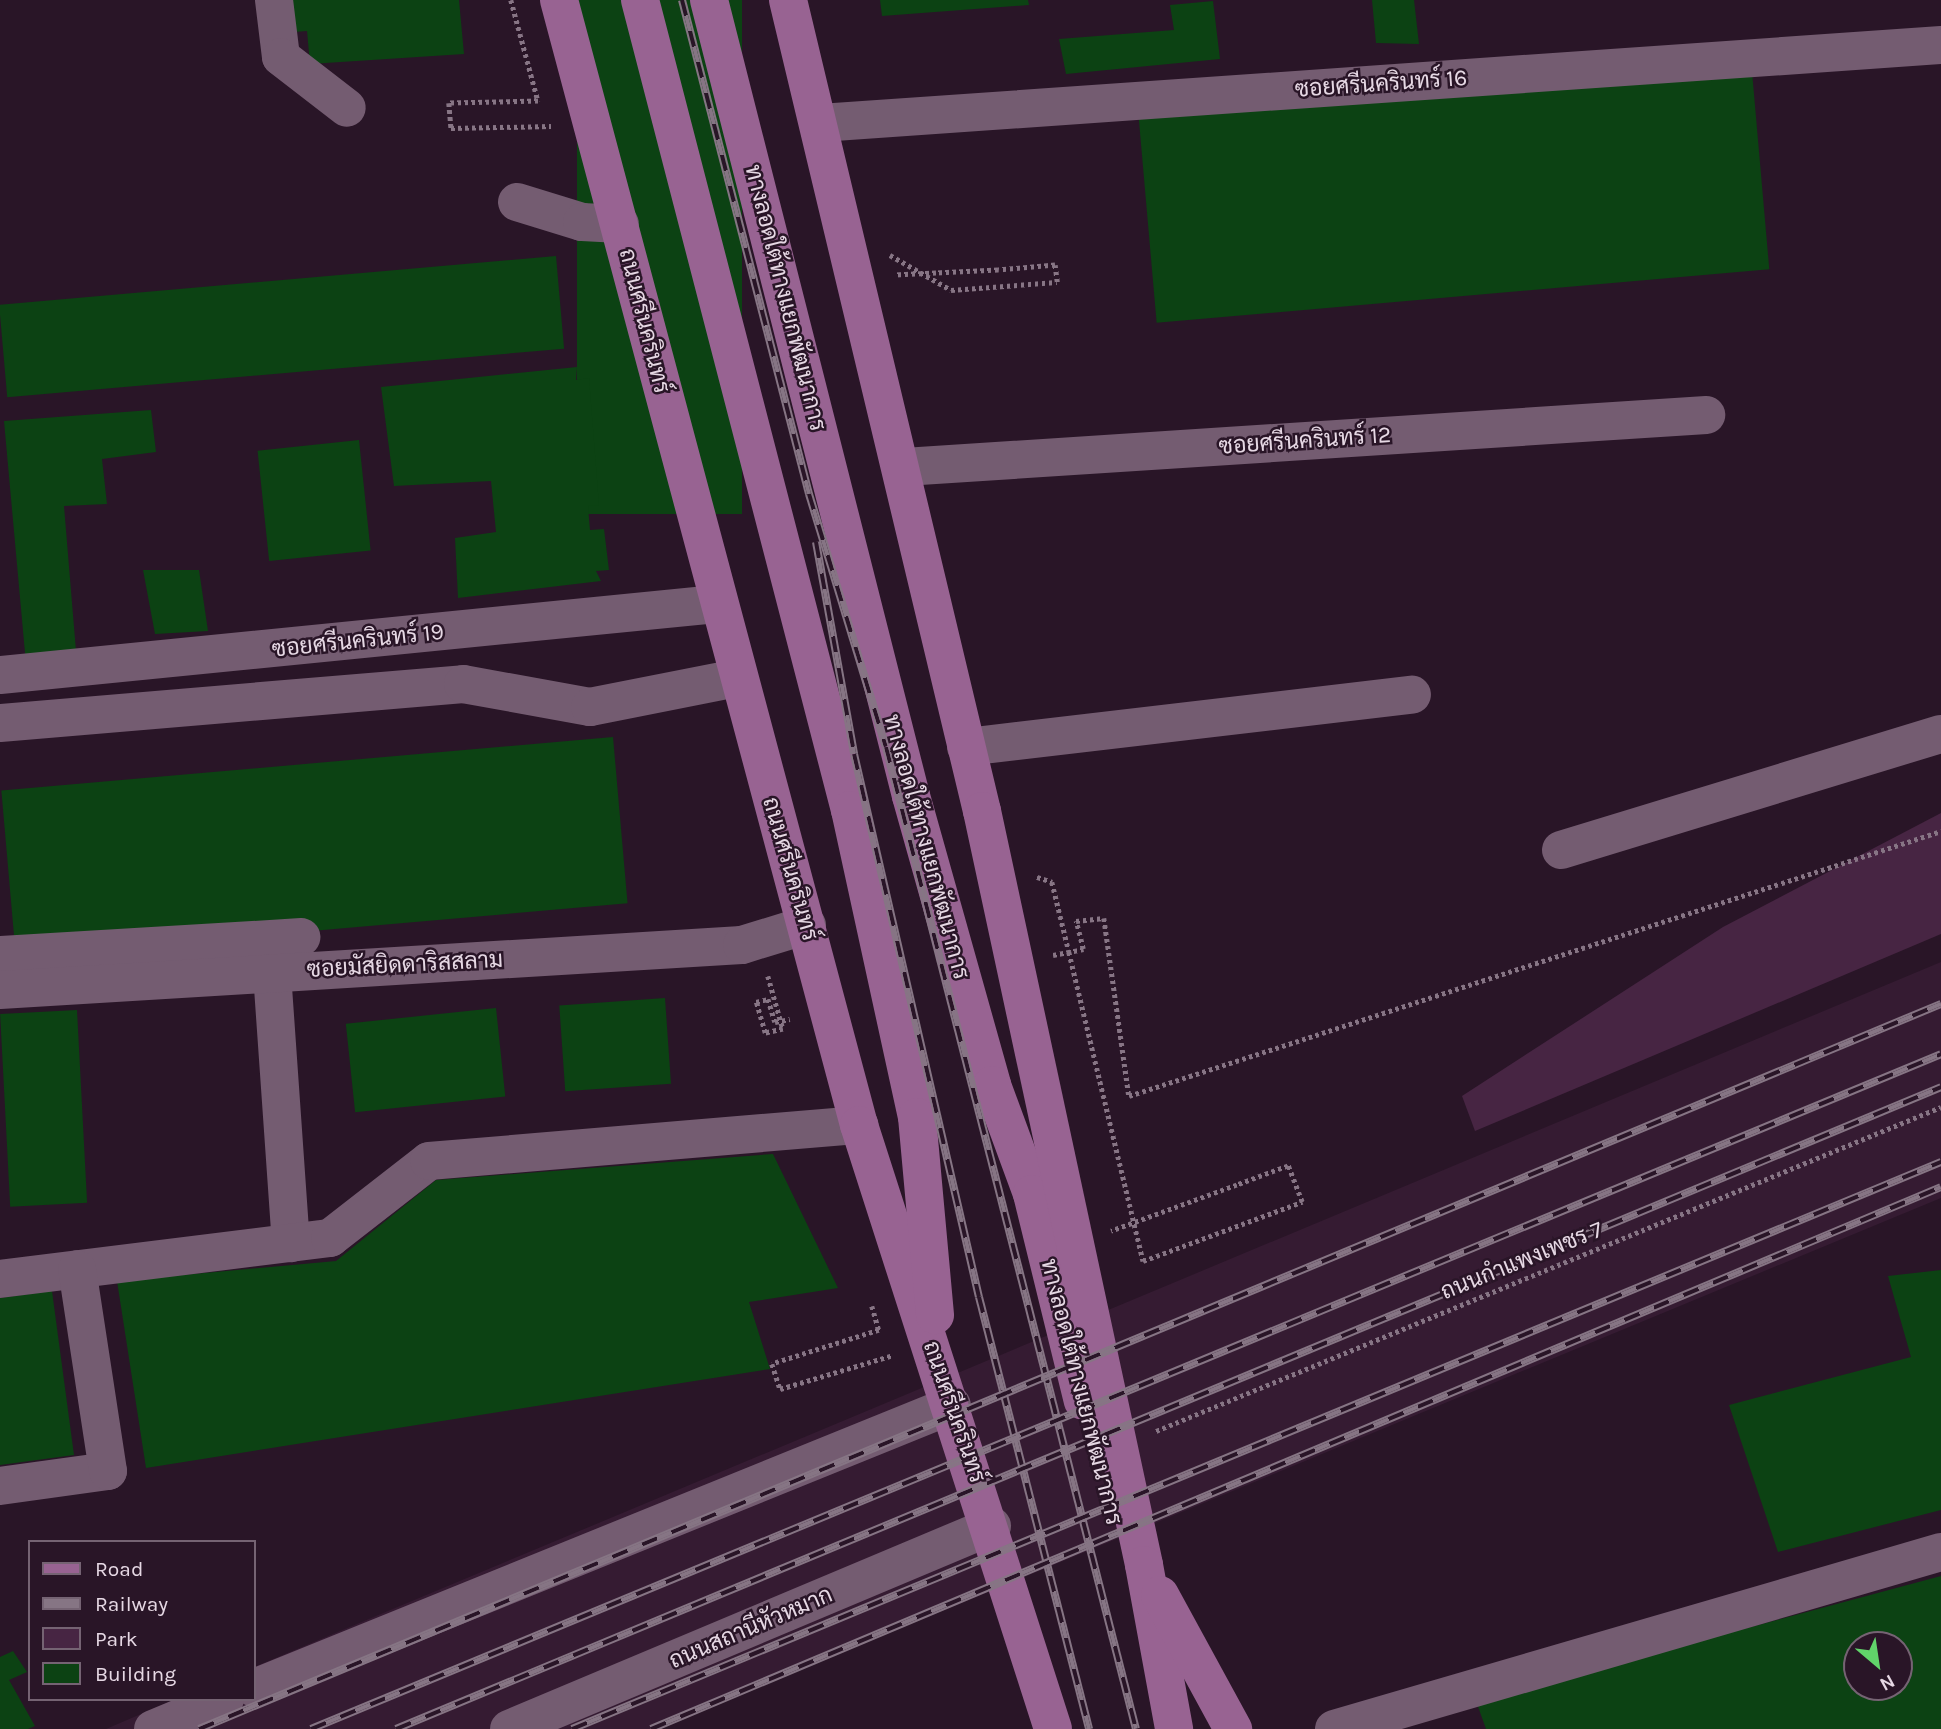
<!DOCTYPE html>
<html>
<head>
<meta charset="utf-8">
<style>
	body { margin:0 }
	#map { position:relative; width:1941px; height:1729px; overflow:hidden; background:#291527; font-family:Karla,Sarabun,sans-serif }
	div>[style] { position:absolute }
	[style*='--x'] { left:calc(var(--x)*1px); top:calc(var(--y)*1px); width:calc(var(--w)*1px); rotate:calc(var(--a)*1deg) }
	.built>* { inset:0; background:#351b32 }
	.green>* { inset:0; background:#472543 }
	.building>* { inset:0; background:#0c4213; transform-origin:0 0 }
	.path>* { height:4.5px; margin-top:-2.25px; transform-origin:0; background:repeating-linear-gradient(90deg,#877585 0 3.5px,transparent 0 7px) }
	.minor>* { height:38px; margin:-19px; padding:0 19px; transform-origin:19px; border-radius:19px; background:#745c71 }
	.major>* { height:38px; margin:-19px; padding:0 19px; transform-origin:19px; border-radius:19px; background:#986392 }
	.rail>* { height:8px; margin-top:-4px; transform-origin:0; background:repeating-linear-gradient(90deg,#291527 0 16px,#867584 0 32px); box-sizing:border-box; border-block:2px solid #867584 }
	span { translate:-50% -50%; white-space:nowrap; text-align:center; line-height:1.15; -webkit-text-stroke:5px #291527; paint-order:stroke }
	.street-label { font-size:23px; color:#e6d8e4 }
	.legend { position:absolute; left:28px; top:1540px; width:228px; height:161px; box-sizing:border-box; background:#291527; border:2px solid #756373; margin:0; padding:9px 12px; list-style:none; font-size:21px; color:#e6d8e4 }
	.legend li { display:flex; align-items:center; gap:14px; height:35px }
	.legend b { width:35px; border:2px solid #756373 }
	.north { position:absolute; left:1843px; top:1631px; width:70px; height:70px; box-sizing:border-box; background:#291527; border:2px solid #756373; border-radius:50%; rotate:151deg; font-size:19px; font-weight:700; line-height:28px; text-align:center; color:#e6d8e4 }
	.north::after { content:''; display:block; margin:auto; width:24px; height:32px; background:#61d46a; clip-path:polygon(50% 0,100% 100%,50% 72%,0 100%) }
</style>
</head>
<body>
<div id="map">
	<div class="built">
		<i style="clip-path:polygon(1941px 962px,1941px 1198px,657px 1729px,106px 1729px,176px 1699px,254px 1699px,254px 1667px)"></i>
	</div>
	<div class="green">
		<i style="clip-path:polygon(1941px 813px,1941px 934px,1475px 1131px,1462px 1096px,1723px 927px)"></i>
	</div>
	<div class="building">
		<i style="clip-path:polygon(278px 0,459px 0,464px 54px,310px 64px,307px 31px,281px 33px)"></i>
		<i style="left:577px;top:0;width:165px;height:514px"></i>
		<i style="clip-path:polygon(880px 0,1028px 0,1029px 5px,882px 16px)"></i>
		<i style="clip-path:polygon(1372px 0,1414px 0,1419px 44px,1376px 43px)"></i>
		<i style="clip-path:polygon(1213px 1px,1220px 59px,1066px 74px,1059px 39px,1174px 30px,1170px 5px)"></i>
		<i style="left:1751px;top:60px;width:210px;height:615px;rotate:85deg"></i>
		<i style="left:556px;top:256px;width:93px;height:559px;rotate:85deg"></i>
		<i style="clip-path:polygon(577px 367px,576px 380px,589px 378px,599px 505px,588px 506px,590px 530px,604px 529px,609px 570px,596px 571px,601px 581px,458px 598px,455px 538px,496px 532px,491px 481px,394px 486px,381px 387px)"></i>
		<i style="clip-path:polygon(151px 410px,156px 452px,102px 459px,107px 504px,64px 506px,77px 663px,26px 664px,4px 421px)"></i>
		<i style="left:359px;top:440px;width:111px;height:102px;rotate:84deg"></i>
		<i style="clip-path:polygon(143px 570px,199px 570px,208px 631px,155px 634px)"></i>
		<i style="left:613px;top:737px;width:167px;height:614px;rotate:85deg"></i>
		<i style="left:665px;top:998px;width:86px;height:106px;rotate:86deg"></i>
		<i style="left:496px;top:1008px;width:89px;height:151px;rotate:84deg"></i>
		<i style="left:77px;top:1010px;width:193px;height:77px;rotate:87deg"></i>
		<i style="clip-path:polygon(773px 1154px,838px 1288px,749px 1302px,770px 1369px,146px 1468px,117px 1281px,336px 1261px,436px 1180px)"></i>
		<i style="clip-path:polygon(1941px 1270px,1941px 1510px,1778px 1552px,1729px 1405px,1911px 1357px,1888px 1276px)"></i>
		<i style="clip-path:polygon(52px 1291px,74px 1455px,0 1465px,0 1298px)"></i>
		<i style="clip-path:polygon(evenodd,1941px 1576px,1941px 1729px,1486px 1729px,1476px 1701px,1941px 1576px,1857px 1645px,1899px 1645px,1899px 1687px,1857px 1687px,1857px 1645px)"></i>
		<i style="clip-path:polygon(13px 1651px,27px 1672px,9px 1680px,35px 1726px,28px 1729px,0 1729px,0 1657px)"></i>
	</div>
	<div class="path">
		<i style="--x:511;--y:0;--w:105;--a:75"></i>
		<i style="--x:538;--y:101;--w:89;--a:178.7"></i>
		<i style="--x:449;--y:103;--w:25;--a:85"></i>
		<i style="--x:451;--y:128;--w:100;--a:-1.1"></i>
		<i style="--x:890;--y:255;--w:70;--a:29.8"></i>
		<i style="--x:951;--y:290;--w:106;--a:-4.3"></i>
		<i style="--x:1057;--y:282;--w:17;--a:-97"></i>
		<i style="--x:1055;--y:265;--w:57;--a:175"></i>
		<i style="--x:998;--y:270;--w:62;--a:177.2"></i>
		<i style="--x:936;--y:273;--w:41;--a:177.2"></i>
		<i style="--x:1037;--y:877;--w:16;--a:18"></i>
		<i style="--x:1052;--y:882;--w:72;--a:76.3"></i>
		<i style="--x:1069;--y:952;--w:318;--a:76.5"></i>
		<i style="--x:1143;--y:1261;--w:170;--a:-20.4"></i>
		<i style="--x:1302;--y:1202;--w:39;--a:-111"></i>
		<i style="--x:1288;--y:1166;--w:54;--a:159.6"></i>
		<i style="--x:1237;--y:1185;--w:134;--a:159.9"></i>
		<i style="--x:1053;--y:955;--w:31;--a:-11"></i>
		<i style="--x:1083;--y:949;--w:29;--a:-104"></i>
		<i style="--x:1076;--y:921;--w:28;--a:-6"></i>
		<i style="--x:1104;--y:918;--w:180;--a:82"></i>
		<i style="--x:1129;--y:1096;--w:854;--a:-18.07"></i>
		<i style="--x:768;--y:976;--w:55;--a:74.2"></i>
		<i style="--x:783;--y:1029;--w:18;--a:167"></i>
		<i style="--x:765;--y:1033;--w:32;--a:-106"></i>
		<i style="--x:756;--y:1002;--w:12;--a:-14"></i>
		<i style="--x:768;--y:999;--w:24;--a:73"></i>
		<i style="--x:775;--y:1022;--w:15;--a:-11"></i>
		<i style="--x:872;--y:1306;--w:25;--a:74"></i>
		<i style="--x:879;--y:1330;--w:112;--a:162.4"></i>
		<i style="--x:772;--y:1364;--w:26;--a:72"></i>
		<i style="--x:780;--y:1389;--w:118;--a:-16.7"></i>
		<i style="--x:1156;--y:1431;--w:849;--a:-22.43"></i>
	</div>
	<div class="minor">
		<i style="--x:274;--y:0;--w:57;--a:83"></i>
		<i style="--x:281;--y:57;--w:83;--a:37.7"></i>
		<i style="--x:820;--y:123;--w:1124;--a:-3.98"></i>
		<i style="--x:517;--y:202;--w:68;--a:17.1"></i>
		<i style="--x:582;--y:222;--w:38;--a:3"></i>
		<i style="--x:904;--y:467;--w:804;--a:-3.71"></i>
		<i style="--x:0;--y:675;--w:720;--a:-5.66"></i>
		<i style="--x:0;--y:723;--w:465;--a:-4.8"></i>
		<i style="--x:463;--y:684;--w:129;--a:10.3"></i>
		<i style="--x:590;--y:707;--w:149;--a:-11.2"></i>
		<i style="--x:966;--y:747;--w:449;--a:-6.7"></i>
		<i style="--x:1561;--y:850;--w:397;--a:-17"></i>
		<i style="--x:0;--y:955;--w:302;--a:-3.4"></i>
		<i style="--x:272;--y:973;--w:271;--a:86"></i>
		<i style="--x:0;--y:990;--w:743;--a:-3.47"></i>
		<i style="--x:742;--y:945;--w:68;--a:-17.1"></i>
		<i style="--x:0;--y:1279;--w:333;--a:-7.1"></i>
		<i style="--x:330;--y:1238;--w:125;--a:-37.9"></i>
		<i style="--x:429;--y:1161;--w:432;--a:-4.8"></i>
		<i style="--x:0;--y:1486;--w:109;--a:-7.9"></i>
		<i style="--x:108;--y:1471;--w:204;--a:-98.7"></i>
		<i style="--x:254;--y:1688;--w:753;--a:-22.07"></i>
		<i style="--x:153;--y:1729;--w:78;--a:-22.6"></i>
		<i style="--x:509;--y:1729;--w:524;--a:-22.8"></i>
		<i style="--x:1334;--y:1729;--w:632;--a:-16.26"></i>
	</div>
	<div class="major">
		<i style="--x:559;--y:0;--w:1164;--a:75.07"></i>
		<i style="--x:859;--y:1125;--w:634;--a:72.19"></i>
		<i style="--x:640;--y:0;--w:837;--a:75.47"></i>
		<i style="--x:850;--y:810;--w:314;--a:77.7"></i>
		<i style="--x:917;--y:1117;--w:199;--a:84.8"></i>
		<i style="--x:709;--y:0;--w:821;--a:75.76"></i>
		<i style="--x:911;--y:796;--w:300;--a:74.3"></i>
		<i style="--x:992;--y:1085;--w:116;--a:69.8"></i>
		<i style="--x:1032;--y:1194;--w:213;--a:76.2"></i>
		<i style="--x:788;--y:0;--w:834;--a:76.55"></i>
		<i style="--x:982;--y:811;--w:771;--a:77.87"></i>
		<i style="--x:1144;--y:1565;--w:167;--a:79.6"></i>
		<i style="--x:1160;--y:1595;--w:153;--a:61.4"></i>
	</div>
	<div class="rail">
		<i style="--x:682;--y:0;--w:510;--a:75.58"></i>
		<i style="--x:809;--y:494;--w:264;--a:73.1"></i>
		<i style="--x:886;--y:747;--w:1013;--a:75.72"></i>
		<i style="--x:816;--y:542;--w:215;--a:79.8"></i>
		<i style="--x:854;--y:754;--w:557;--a:77.04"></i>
		<i style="--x:979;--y:1297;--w:446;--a:75.7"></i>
		<i style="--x:199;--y:1729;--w:1887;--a:-22.6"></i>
		<i style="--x:311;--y:1729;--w:1764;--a:-22.49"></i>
		<i style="--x:396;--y:1729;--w:1673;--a:-22.56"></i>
		<i style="--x:572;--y:1729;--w:1482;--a:-22.5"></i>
		<i style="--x:651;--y:1729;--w:1399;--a:-22.79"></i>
	</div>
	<div class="street-label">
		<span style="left:1381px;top:84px;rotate:-4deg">ซอยศรีนครินทร์ 16</span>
		<span style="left:785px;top:298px;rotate:76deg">ทางลอดใต้ทางแยกพัฒนาการ</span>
		<span style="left:644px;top:321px;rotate:76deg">ถนนศรีนครินทร์</span>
		<span style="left:1305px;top:441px;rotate:-4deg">ซอยศรีนครินทร์ 12</span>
		<span style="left:358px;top:641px;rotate:-6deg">ซอยศรีนครินทร์ 19</span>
		<span style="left:926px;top:847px;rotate:75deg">ทางลอดใต้ทางแยกพัฒนาการ</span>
		<span style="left:790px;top:869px;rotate:74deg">ถนนศรีนครินทร์</span>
		<span style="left:405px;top:965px;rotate:-3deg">ซอยมัสยิดดาริสสลาม</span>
		<span style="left:1522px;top:1261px;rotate:-22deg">ถนนกำแพงเพชร 7</span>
		<span style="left:1081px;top:1392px;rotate:76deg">ทางลอดใต้ทางแยกพัฒนาการ</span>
		<span style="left:954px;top:1412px;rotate:71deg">ถนนศรีนครินทร์</span>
		<span style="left:751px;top:1628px;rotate:-23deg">ถนนสถานีหัวหมาก</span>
	</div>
	<ul class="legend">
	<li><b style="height:9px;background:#986392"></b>Road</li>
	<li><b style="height:9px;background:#867584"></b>Railway</li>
	<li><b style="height:19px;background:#472543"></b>Park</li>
	<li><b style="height:19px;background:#0c4213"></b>Building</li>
	</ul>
	<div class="north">N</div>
</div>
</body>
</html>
